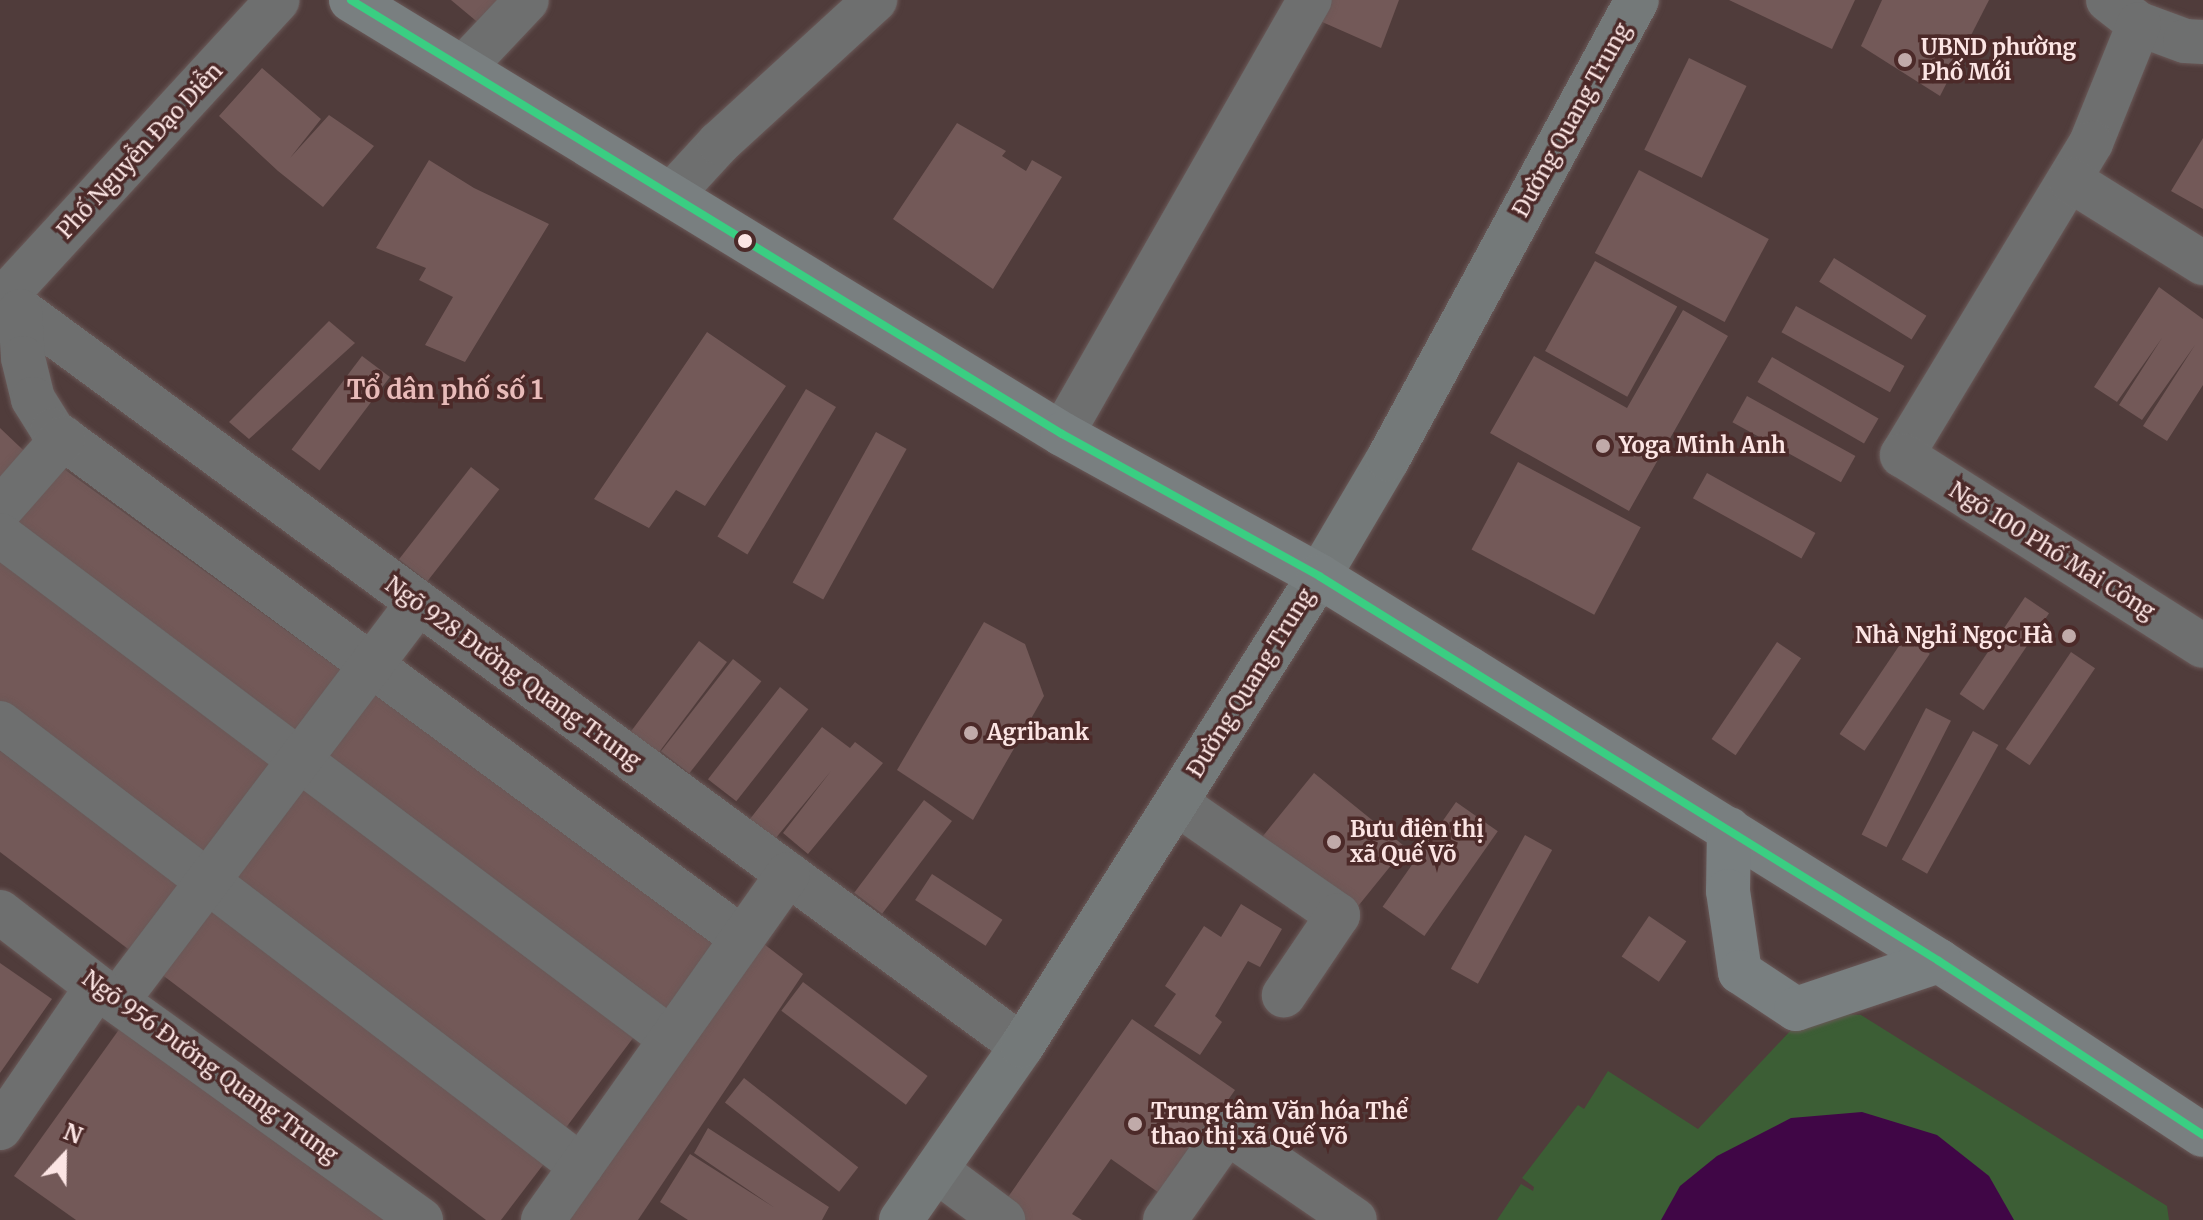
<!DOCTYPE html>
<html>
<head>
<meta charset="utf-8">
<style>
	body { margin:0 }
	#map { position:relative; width:2203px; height:1220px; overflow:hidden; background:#503c3b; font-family:Merriweather,serif }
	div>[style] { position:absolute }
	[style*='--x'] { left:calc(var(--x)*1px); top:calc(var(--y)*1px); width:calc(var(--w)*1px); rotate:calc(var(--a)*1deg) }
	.green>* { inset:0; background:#3c5e35 }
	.water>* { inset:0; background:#400646 }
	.building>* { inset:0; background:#735958; transform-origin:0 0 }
	.roads { filter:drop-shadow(0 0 2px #6a5958) drop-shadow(0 0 2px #6a5958) }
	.minor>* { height:44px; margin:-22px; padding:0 22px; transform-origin:22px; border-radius:22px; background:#6e6f6f }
	.major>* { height:44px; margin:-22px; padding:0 22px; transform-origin:22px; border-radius:22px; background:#747979 }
	.highway>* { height:44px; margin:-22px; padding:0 22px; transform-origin:22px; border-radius:22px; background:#797f80 }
	.bus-1>* { height:8px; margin:-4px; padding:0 4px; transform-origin:4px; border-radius:4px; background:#3ace82 }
	.dots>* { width:22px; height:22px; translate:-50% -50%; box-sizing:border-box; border:4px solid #4c2a29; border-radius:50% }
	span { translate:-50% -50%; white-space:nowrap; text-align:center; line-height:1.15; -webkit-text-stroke:7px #4c2a29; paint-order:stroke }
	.poi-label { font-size:22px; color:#fce5e4; font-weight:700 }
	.left { translate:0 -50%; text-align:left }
	.right { translate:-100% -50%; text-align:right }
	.street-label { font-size:22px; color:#fce5e4 }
	.quarter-label { font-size:26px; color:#e8bbb9; font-weight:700 }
	.north { position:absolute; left:24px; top:1116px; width:80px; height:80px; -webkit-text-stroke:6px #4c2a29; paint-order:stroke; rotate:22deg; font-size:22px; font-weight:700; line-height:32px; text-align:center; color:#fce5e4 }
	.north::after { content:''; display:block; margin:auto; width:28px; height:36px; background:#fce5e4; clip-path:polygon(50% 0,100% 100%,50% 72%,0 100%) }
</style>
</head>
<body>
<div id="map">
	<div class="green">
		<i style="clip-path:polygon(1808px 1012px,1861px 1015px,2167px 1206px,2169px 1220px,1497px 1220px,1521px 1184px,1533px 1191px,1534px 1187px,1522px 1178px,1578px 1105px,1584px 1109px,1608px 1071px,1698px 1129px)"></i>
	</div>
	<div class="water">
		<i style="clip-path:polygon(1862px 1112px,1937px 1135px,1989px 1176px,2014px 1220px,1661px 1220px,1680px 1186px,1717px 1156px,1791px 1118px)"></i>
	</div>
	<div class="building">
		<i style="clip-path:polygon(451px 0,501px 0,481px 25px)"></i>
		<i style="clip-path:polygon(1329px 0,1399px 0,1381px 48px,1320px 21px)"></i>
		<i style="clip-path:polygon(1729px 0,1855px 0,1832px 49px)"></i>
		<i style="clip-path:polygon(1882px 0,1989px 0,1940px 96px,1861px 46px)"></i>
		<i style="left:1689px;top:58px;width:64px;height:102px;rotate:26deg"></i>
		<i style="clip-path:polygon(262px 68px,321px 119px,290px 158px,329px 115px,374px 146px,323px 207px,278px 171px,219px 116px)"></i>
		<i style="clip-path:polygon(957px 123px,1006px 151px,1002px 156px,1026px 171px,1032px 160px,1062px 177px,993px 289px,893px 219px)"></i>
		<i style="clip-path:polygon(2203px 138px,2203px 209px,2171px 191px)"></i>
		<i style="clip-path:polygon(429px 160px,474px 188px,549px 224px,465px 362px,425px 345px,453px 297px,419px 280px,426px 268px,376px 248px)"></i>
		<i style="left:1639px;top:170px;width:147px;height:94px;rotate:28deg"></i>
		<i style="left:1834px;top:258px;width:109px;height:28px;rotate:32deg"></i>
		<i style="left:1595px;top:261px;width:94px;height:103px;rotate:29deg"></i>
		<i style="clip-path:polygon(2159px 287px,2203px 319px,2203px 385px,2167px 441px,2143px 426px,2195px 345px,2142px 420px,2119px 405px,2162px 338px,2117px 402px,2094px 387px)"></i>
		<i style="left:1796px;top:306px;width:124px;height:30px;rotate:29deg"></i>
		<i style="clip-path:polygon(1683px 310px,1728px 336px,1629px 511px,1490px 433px,1534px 356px,1627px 408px)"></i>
		<i style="clip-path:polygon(329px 321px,355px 343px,249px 439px,229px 422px)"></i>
		<i style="clip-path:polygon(707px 332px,786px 386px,705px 506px,676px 490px,649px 528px,594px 499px)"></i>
		<i style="left:362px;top:356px;width:35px;height:117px;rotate:37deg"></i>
		<i style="left:1772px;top:357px;width:123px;height:29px;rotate:30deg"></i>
		<i style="left:806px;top:389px;width:35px;height:172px;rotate:31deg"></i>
		<i style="left:1747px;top:396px;width:124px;height:30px;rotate:29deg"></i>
		<i style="clip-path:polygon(0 428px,41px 467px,0 510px)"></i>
		<i style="left:876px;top:432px;width:35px;height:172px;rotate:29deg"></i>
		<i style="left:1518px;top:462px;width:139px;height:99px;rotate:28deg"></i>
		<i style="left:60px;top:466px;width:809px;height:83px;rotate:36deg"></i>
		<i style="left:471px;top:467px;width:36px;height:117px;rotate:38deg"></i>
		<i style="left:1707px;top:473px;width:124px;height:29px;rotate:29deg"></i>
		<i style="clip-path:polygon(0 551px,642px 1026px,565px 1129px,0 702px)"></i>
		<i style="left:2025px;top:597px;width:29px;height:117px;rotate:34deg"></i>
		<i style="clip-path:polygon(984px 622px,1025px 644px,1044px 696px,973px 820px,897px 770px)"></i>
		<i style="left:1905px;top:637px;width:30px;height:117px;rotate:34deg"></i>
		<i style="left:699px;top:641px;width:35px;height:117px;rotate:37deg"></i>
		<i style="left:1777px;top:642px;width:29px;height:117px;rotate:34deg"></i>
		<i style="left:2071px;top:652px;width:29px;height:117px;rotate:34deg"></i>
		<i style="left:733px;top:659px;width:36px;height:117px;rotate:38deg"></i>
		<i style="left:780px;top:687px;width:36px;height:117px;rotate:38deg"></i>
		<i style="left:1926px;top:708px;width:28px;height:142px;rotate:27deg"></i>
		<i style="clip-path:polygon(822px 727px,850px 748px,855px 742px,883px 763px,808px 854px,783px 833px,831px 771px,775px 839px,750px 819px)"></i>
		<i style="left:1973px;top:731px;width:29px;height:147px;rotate:29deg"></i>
		<i style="clip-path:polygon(0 751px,546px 1161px,501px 1220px,486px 1220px,0 852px)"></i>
		<i style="left:1314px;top:773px;width:118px;height:82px;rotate:39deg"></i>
		<i style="left:924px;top:800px;width:35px;height:116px;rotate:37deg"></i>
		<i style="left:1456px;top:802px;width:51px;height:128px;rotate:35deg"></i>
		<i style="left:1525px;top:835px;width:31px;height:153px;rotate:29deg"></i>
		<i style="left:932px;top:874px;width:84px;height:31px;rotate:33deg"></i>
		<i style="clip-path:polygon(1241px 904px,1282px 929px,1260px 967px,1248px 961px,1215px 1016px,1222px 1022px,1200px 1055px,1154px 1026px,1176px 994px,1165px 986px,1204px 926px,1221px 937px)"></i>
		<i style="left:1649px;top:916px;width:45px;height:49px;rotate:34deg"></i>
		<i style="clip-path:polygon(755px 937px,803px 974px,638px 1220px,564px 1220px)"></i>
		<i style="clip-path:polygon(0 963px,52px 999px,0 1073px)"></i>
		<i style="left:803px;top:982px;width:156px;height:36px;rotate:37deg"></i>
		<i style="clip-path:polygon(1132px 1019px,1235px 1090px,1162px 1195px,1111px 1159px,1072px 1214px,1082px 1220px,992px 1220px)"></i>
		<i style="clip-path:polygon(123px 1024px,400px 1220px,76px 1220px,14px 1176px)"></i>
		<i style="left:744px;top:1078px;width:145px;height:31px;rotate:38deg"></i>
		<i style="clip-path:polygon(708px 1128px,829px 1207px,822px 1220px,688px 1220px,660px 1202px,690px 1154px,775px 1208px,694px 1153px)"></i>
	</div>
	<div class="roads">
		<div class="minor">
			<i style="--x:2108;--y:0;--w:39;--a:38"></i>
			<i style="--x:2139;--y:24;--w:49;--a:20.3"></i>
			<i style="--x:2185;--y:41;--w:18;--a:3"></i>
			<i style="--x:2139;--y:24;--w:128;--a:112"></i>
			<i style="--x:2091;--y:143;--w:365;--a:121.2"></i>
			<i style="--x:1902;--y:455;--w:356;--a:32.4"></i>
			<i style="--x:463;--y:68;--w:93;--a:-46.7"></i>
			<i style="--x:2070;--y:180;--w:157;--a:32"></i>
			<i style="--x:673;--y:193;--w:68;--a:-47.4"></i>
			<i style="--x:719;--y:143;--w:212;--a:-42.5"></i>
			<i style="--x:4;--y:298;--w:1263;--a:36.31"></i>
			<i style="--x:0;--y:302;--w:410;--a:-47.4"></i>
			<i style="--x:20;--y:311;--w:47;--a:86.3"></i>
			<i style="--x:23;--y:358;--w:42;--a:76.3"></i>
			<i style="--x:33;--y:399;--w:36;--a:58"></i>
			<i style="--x:52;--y:430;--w:857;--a:36.36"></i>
			<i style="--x:1062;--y:434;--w:500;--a:-60.3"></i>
			<i style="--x:0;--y:510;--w:96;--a:-48.8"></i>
			<i style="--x:0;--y:535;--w:839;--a:36.91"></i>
			<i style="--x:0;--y:723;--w:731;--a:37.32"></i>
			<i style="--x:1176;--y:803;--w:197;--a:34.7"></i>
			<i style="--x:1338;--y:915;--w:97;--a:124"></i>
			<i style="--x:0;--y:912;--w:123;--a:37.7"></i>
			<i style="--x:97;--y:987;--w:399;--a:35.7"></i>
			<i style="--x:117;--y:1001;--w:499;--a:-52.9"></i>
			<i style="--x:0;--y:1128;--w:171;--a:-55.5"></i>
			<i style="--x:936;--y:1170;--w:84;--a:36.7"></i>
			<i style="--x:543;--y:1220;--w:424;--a:-54.7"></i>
			<i style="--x:1165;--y:1220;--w:108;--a:-54.8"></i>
			<i style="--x:1227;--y:1132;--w:155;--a:34.5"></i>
		</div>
		<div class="major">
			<i style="--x:901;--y:1220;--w:212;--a:-55.2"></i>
			<i style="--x:1022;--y:1046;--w:556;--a:-57.71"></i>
			<i style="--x:1319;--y:576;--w:136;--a:-59.5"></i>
			<i style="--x:1388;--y:459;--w:522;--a:-61.52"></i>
		</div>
		<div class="highway">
			<i style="--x:351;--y:0;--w:833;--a:31.4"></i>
			<i style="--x:1062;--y:434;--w:294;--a:28.9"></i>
			<i style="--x:1319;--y:576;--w:175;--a:31.7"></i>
			<i style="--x:1468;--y:668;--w:555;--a:31.88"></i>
			<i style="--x:1939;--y:961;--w:316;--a:33.4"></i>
			<i style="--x:1729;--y:829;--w:62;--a:90.9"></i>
			<i style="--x:1728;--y:891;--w:82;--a:81.6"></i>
			<i style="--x:1740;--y:972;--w:67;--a:33.5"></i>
			<i style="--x:1796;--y:1009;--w:151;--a:-18.6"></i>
		</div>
	</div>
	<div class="bus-1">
		<i style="--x:351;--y:0;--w:833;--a:31.4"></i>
		<i style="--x:1062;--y:434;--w:294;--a:28.9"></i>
		<i style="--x:1319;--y:576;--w:730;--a:31.84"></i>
		<i style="--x:1939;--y:961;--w:316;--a:33.4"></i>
	</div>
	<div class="dots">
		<i style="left:1905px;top:60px;background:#c0aaa9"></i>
		<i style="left:745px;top:241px;background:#fce5e4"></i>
		<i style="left:1603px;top:446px;background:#c0aaa9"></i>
		<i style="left:2069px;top:636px;background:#c0aaa9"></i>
		<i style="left:971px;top:733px;background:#c0aaa9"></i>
		<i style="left:1334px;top:842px;background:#c0aaa9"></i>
		<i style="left:1135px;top:1124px;background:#c0aaa9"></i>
	</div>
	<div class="poi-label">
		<span class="left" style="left:1921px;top:60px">UBND phường<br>Phố Mới</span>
		<span class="left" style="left:1619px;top:446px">Yoga Minh Anh</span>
		<span class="right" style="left:2053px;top:636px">Nhà Nghỉ Ngọc Hà</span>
		<span class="left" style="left:987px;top:733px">Agribank</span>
		<span class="left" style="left:1350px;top:842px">Bưu điện thị<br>xã Quế Võ</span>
		<span class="left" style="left:1151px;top:1124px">Trung tâm Văn hóa Thể<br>thao thị xã Quế Võ</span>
	</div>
	<div class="street-label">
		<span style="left:1572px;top:120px;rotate:-61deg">Đường Quang Trung</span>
		<span style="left:140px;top:151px;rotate:-47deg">Phố Nguyễn Đạo Diễn</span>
		<span style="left:2052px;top:551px;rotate:32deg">Ngõ 100 Phố Mai Công</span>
		<span style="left:513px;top:673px;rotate:36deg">Ngõ 928 Đường Quang Trung</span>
		<span style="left:1251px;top:683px;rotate:-58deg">Đường Quang Trung</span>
		<span style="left:210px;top:1067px;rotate:36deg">Ngõ 956 Đường Quang Trung</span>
	</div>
	<div class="quarter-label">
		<span style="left:445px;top:390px">Tổ dân phố số 1</span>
	</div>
	<div class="north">N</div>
</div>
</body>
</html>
